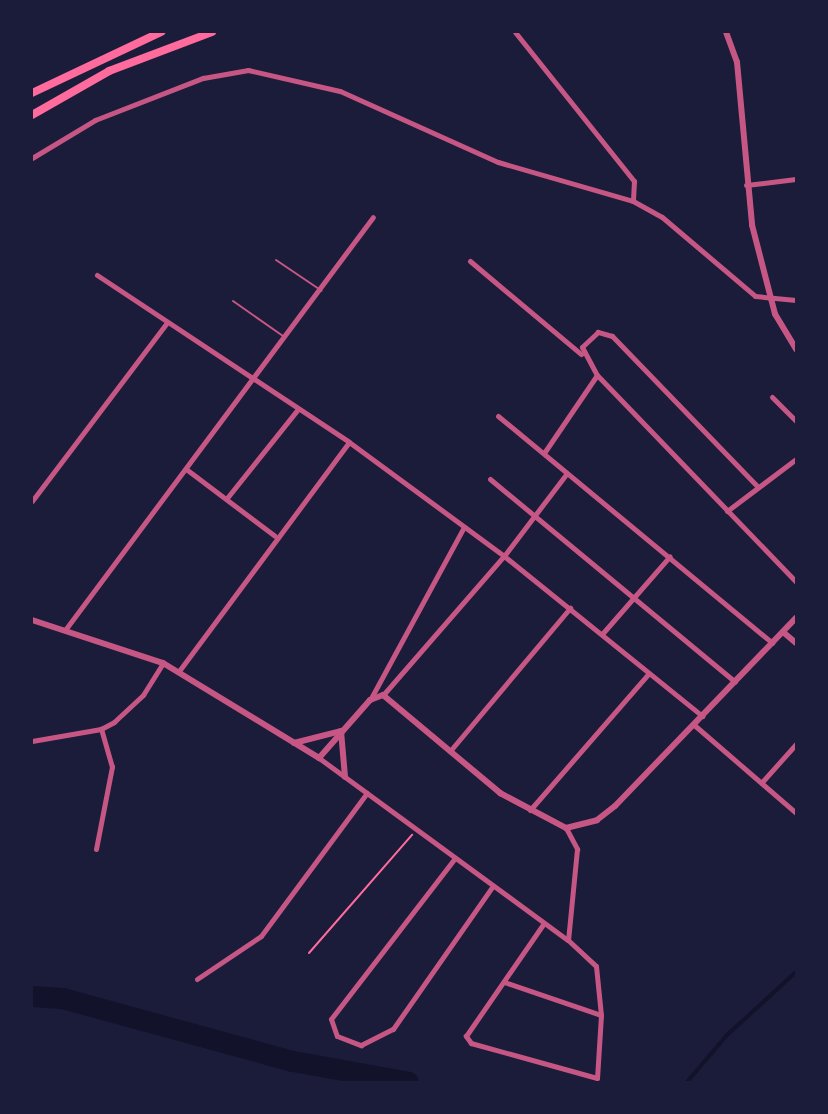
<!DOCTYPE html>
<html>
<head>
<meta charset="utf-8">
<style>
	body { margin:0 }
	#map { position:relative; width:828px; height:1114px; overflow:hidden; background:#1b1b3a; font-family:Rubik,sans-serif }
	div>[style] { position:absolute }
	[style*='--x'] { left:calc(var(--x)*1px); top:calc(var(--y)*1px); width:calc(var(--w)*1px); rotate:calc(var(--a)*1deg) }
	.stream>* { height:4px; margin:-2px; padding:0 2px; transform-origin:2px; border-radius:2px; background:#12122b }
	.river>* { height:21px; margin:-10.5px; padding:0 10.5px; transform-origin:10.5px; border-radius:10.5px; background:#12122b }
	.path>* { height:2px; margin:-1px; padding:0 1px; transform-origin:1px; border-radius:1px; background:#ff6b9d }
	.service>* { height:2px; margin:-1px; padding:0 1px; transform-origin:1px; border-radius:1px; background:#c65784 }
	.minor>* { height:5px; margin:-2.5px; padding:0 2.5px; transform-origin:2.5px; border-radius:2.5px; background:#c65784 }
	.tertiary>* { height:6px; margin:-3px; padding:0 3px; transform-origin:3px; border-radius:3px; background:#c65784 }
	.primary>* { height:8px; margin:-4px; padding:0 4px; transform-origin:4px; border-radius:4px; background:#ff6b9d }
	span { translate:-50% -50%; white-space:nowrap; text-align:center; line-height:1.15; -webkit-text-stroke:4.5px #1b1b3a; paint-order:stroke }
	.frame { position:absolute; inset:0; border:33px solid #1b1b3a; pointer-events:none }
</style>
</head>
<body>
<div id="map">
	<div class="stream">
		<i style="--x:687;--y:1082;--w:62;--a:-49.6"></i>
		<i style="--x:727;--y:1035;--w:93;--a:-42.4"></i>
	</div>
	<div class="river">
		<i style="--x:32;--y:996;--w:30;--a:4"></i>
		<i style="--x:62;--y:998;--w:239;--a:15.3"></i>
		<i style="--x:293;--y:1061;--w:117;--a:10.3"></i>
	</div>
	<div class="path">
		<i style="--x:309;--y:953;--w:157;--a:-48.9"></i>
	</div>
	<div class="service">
		<i style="--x:276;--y:260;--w:55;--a:34"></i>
		<i style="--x:233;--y:301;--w:61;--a:35"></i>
	</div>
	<div class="minor">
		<i style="--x:515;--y:32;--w:191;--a:51.4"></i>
		<i style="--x:634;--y:181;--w:20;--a:93"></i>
		<i style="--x:32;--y:158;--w:74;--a:-31.1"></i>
		<i style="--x:95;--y:120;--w:116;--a:-21.3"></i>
		<i style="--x:203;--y:78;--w:46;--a:-10.1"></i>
		<i style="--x:248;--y:70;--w:94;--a:12.9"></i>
		<i style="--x:340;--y:91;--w:173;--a:24.2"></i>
		<i style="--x:498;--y:162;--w:141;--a:16.1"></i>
		<i style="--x:633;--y:201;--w:33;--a:29"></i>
		<i style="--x:662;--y:217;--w:122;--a:40.3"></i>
		<i style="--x:755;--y:296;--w:41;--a:5.6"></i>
		<i style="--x:746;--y:185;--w:50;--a:-6.8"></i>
		<i style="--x:470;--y:261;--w:145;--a:40"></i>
		<i style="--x:97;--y:275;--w:302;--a:33.5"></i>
		<i style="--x:349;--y:442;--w:192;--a:36.3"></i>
		<i style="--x:504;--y:556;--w:255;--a:38.9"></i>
		<i style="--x:772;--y:397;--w:34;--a:45"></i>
		<i style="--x:498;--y:416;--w:356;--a:39.6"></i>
		<i style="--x:544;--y:453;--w:94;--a:-55.8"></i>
		<i style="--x:186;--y:469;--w:111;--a:37"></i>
		<i style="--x:490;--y:479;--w:318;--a:39.6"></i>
		<i style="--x:758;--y:487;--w:210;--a:-134"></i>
		<i style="--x:612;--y:336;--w:15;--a:-164"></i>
		<i style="--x:598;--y:332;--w:22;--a:137"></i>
		<i style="--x:582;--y:347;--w:32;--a:62"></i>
		<i style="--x:597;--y:375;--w:287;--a:46.1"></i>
		<i style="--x:227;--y:498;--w:114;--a:-51.4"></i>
		<i style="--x:32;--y:501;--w:222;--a:-52.9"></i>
		<i style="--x:727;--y:511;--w:86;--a:-37"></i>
		<i style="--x:65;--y:630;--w:515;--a:-53.29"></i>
		<i style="--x:602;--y:634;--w:103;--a:-48.9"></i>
		<i style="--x:179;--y:671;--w:285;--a:-53.4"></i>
		<i style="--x:383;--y:695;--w:184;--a:-49"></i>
		<i style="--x:504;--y:556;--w:104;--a:-52.8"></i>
		<i style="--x:370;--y:700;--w:197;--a:-61.5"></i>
		<i style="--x:693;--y:724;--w:136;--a:40.8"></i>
		<i style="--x:32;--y:741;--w:70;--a:-9.9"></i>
		<i style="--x:101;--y:729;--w:15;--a:-28"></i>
		<i style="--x:114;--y:722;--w:40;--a:-43"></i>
		<i style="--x:143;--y:695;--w:38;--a:-58"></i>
		<i style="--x:450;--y:751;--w:187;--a:-50"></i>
		<i style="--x:319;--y:758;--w:308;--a:36.2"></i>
		<i style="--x:568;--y:940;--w:38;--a:43"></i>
		<i style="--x:596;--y:966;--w:49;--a:84.2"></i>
		<i style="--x:601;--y:1015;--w:63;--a:93.6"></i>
		<i style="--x:597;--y:1078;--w:131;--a:-164.5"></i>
		<i style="--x:471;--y:1043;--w:9;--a:-126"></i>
		<i style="--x:466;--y:1036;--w:137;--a:-55.4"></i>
		<i style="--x:762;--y:782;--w:51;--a:-48.2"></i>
		<i style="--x:530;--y:810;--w:181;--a:-49"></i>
		<i style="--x:566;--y:828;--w:24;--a:62"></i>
		<i style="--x:577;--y:849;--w:91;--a:95.6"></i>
		<i style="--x:96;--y:849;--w:84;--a:-79"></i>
		<i style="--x:112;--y:767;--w:40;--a:-106"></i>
		<i style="--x:455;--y:858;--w:203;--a:127.6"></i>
		<i style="--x:331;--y:1019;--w:18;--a:71"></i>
		<i style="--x:337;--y:1036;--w:26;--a:21"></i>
		<i style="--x:361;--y:1045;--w:36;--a:-27"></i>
		<i style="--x:393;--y:1029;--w:173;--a:-55.1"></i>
		<i style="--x:197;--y:979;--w:77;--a:-33.9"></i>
		<i style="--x:261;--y:936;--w:178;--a:-53.5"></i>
		<i style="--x:504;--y:982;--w:102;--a:18.8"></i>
	</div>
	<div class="tertiary">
		<i style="--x:726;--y:32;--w:32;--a:70"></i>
		<i style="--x:737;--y:62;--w:164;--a:84.7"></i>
		<i style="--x:752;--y:225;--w:92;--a:75.5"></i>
		<i style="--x:775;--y:314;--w:41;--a:59"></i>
		<i style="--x:32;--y:620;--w:138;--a:18.2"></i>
		<i style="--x:163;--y:663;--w:183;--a:31.3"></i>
		<i style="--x:319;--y:758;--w:77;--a:-48.7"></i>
		<i style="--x:370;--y:700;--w:14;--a:-21"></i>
		<i style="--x:383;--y:695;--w:153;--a:39.9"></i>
		<i style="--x:500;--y:793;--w:75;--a:27.9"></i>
		<i style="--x:566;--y:828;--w:32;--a:-14"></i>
		<i style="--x:597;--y:820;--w:23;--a:-38"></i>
		<i style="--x:615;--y:806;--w:261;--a:-46.1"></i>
		<i style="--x:783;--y:632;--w:17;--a:40"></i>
		<i style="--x:294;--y:743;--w:49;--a:-14.3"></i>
		<i style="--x:341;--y:731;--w:46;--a:85"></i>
	</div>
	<div class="primary">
		<i style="--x:32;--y:93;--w:143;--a:-25.3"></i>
		<i style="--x:32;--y:115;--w:89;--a:-29.7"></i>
		<i style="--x:109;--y:71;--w:110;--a:-20.7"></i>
	</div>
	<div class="frame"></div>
</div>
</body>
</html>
